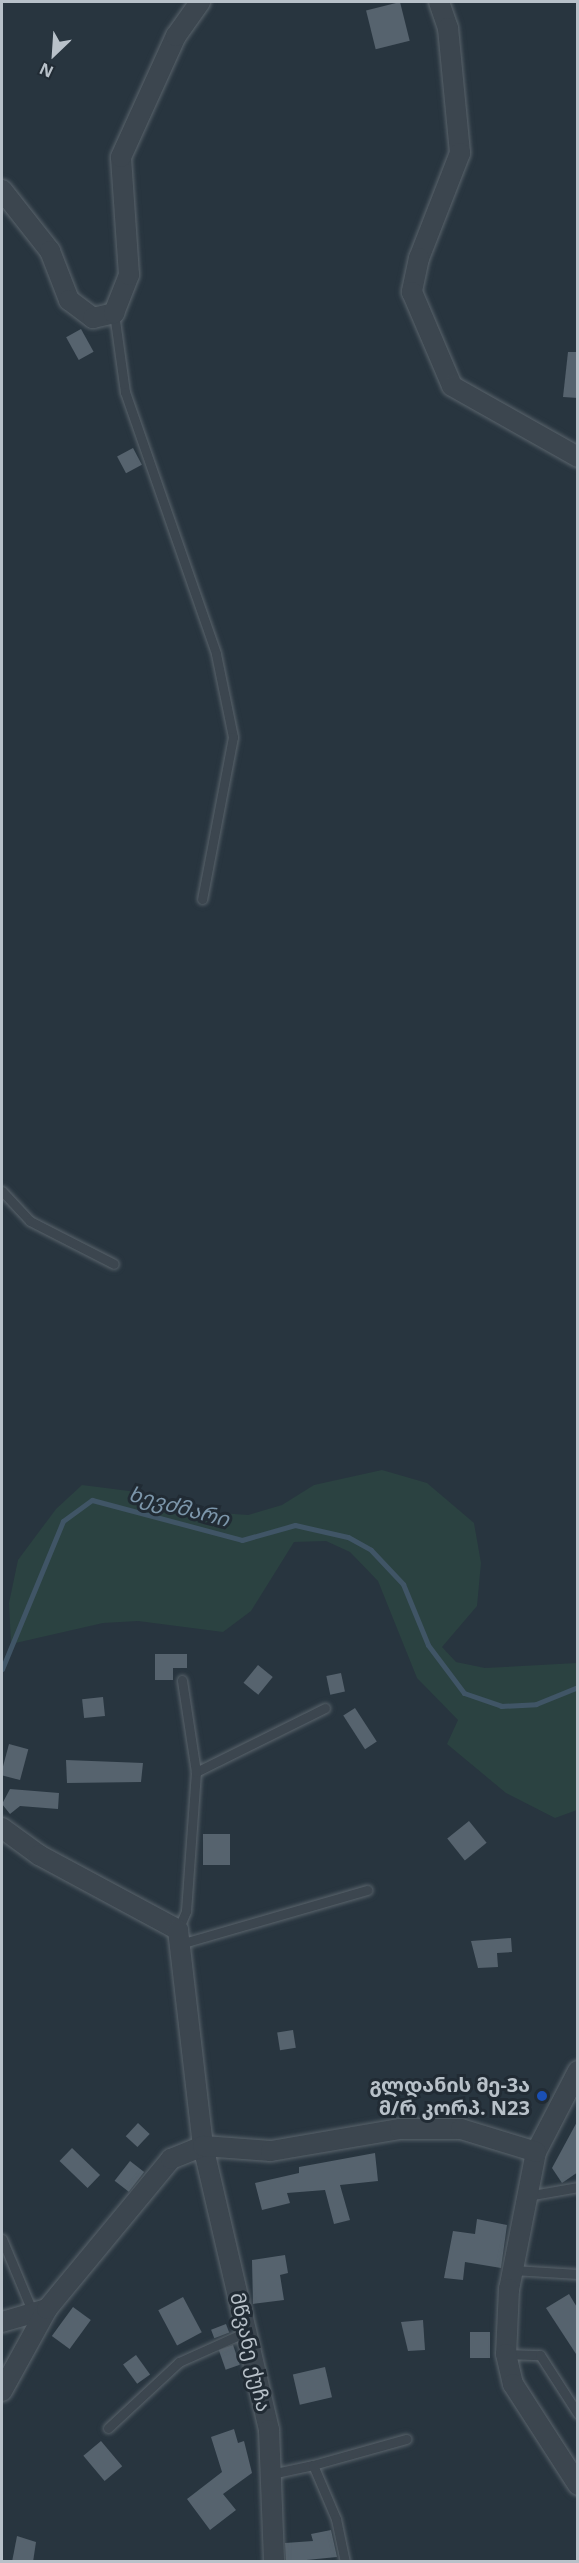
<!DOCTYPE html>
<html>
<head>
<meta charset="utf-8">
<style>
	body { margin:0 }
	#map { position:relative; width:579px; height:2563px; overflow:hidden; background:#28353f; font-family:"Open Sans","Noto Sans Georgian",sans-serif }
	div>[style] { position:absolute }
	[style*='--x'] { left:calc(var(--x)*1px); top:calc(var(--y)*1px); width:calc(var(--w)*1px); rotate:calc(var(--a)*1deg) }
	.green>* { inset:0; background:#2b4241 }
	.stream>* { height:5px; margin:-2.5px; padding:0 2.5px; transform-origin:2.5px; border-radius:2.5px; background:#405566 }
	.building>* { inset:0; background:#56636e; transform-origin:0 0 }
	.roads { filter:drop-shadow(0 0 2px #5a646c) drop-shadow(0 0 2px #5a646c) }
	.service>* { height:9px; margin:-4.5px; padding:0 4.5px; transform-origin:4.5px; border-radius:4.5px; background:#3c464f }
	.minor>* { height:20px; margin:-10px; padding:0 10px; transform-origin:10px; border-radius:10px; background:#3c464f }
	.dots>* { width:16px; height:16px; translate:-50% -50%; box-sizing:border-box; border:3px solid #212b34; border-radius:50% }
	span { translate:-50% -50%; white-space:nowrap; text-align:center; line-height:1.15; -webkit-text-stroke:6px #212b34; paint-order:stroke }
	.poi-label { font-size:20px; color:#b8c1c9; font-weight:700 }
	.right { translate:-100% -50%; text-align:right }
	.street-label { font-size:20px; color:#b8c1c9 }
	.water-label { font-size:21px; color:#7c96aa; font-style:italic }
	.frame { position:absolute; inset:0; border:3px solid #b8c1c9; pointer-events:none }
	.north { position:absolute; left:24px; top:24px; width:60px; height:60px; -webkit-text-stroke:4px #212b34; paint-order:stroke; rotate:205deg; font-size:16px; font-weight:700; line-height:24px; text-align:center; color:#b8c1c9 }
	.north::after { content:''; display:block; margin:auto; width:21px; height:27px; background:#b8c1c9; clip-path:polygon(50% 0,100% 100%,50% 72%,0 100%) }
</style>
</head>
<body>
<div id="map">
	<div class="green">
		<i style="clip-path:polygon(382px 1470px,427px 1483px,474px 1523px,481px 1563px,477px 1606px,442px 1647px,456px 1662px,485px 1668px,577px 1663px,577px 1810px,555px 1818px,506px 1793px,447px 1744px,458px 1720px,417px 1678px,378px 1581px,350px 1552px,326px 1541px,294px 1542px,251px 1611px,223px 1632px,138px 1621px,103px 1623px,11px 1644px,9px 1603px,18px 1560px,56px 1509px,82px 1485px,137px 1492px,194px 1511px,248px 1515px,282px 1505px,314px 1485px)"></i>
	</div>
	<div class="stream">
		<i style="--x:2;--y:1669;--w:160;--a:-67.6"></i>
		<i style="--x:63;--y:1521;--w:36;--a:-36"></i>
		<i style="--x:92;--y:1500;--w:155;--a:14.9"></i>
		<i style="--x:242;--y:1540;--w:55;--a:-15.8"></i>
		<i style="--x:295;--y:1525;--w:54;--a:12.8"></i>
		<i style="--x:348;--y:1537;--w:26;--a:29"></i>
		<i style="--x:371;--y:1550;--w:47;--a:46.7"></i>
		<i style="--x:403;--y:1584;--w:66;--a:67.7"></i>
		<i style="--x:428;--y:1645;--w:60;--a:53.1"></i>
		<i style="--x:464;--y:1693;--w:39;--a:19"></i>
		<i style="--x:501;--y:1706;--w:35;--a:-3"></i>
		<i style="--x:536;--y:1704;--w:45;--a:-22"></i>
	</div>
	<div class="building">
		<i style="left:400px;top:2px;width:40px;height:35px;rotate:76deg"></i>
		<i style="left:81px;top:329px;width:26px;height:17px;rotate:61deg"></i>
		<i style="clip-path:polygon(568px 352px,578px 352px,578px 398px,563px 397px)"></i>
		<i style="left:133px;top:448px;width:19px;height:18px;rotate:62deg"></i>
		<i style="clip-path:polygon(155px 1654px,187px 1654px,187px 1668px,173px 1668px,173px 1680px,155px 1680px)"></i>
		<i style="left:258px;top:1665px;width:19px;height:23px;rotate:39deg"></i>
		<i style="left:341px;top:1673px;width:19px;height:15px;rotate:78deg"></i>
		<i style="left:103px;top:1697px;width:19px;height:21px;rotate:84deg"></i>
		<i style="left:355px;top:1708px;width:40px;height:14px;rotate:57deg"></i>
		<i style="left:9px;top:1744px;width:20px;height:32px;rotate:15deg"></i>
		<i style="clip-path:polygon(66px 1760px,143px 1763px,141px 1782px,67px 1783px)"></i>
		<i style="clip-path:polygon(10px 1789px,59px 1793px,58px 1809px,20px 1806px,10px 1814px,2px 1804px)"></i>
		<i style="left:469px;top:1821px;width:28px;height:28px;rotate:51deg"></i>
		<i style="left:203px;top:1834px;width:27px;height:31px"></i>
		<i style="clip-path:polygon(511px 1938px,512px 1952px,497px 1953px,498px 1967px,478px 1968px,471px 1941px)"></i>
		<i style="left:293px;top:2030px;width:18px;height:16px;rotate:81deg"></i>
		<i style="clip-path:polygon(578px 2120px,578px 2172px,562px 2183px,552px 2168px)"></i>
		<i style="left:138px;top:2123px;width:16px;height:18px;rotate:43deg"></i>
		<i style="left:72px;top:2148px;width:39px;height:18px;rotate:44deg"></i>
		<i style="clip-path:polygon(375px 2153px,378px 2181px,340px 2185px,350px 2220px,334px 2224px,325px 2190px,287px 2193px,290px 2203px,262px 2210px,255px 2183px,299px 2173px,299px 2167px)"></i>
		<i style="left:130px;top:2161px;width:18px;height:25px;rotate:38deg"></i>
		<i style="clip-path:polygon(477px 2219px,507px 2225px,501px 2268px,465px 2262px,463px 2280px,444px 2278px,453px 2231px,475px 2234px)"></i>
		<i style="clip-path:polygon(285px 2255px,288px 2273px,280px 2275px,284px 2300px,253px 2304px,252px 2260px)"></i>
		<i style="clip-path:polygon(569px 2294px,578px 2309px,578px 2357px,546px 2308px)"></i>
		<i style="left:183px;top:2297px;width:40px;height:28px;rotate:62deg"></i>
		<i style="left:73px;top:2307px;width:22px;height:36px;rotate:36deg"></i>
		<i style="clip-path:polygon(423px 2320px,425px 2350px,408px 2351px,401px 2322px)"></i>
		<i style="left:226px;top:2324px;width:9px;height:16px;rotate:69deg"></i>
		<i style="left:470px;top:2332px;width:20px;height:26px"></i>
		<i style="left:233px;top:2345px;width:21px;height:15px;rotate:71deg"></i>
		<i style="left:136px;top:2355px;width:24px;height:16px;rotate:54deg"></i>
		<i style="left:325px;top:2367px;width:31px;height:33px;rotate:77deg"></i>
		<i style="clip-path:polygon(234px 2429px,238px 2443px,244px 2441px,252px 2473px,223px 2494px,236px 2510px,210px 2530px,187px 2499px,222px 2472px,211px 2437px)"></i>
		<i style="left:101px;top:2441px;width:33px;height:23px;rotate:50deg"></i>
		<i style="clip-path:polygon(331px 2530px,337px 2557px,286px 2562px,285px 2543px,313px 2541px,311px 2534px)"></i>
		<i style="clip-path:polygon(17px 2536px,36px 2542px,33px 2562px,12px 2562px)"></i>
	</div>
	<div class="roads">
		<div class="service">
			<i style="--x:114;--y:313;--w:80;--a:82.1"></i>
			<i style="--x:125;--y:392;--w:277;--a:70.8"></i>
			<i style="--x:216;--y:654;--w:85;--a:78.4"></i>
			<i style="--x:233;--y:737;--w:165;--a:100.8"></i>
			<i style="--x:2;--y:1191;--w:41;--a:47"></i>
			<i style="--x:30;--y:1221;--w:94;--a:27.1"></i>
			<i style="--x:196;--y:1772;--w:144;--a:-26.4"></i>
			<i style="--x:178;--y:1930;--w:21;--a:-67"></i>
			<i style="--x:186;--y:1911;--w:139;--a:-85.9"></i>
			<i style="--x:196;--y:1772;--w:93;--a:-98.7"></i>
			<i style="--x:180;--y:1944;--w:195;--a:-16.1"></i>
			<i style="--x:527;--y:2196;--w:52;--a:-10"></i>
			<i style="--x:2;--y:2239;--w:80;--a:67.3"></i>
			<i style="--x:513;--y:2270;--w:65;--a:3.5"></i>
			<i style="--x:506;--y:2354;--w:34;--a:2"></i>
			<i style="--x:540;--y:2355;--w:70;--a:57.2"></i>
			<i style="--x:108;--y:2428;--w:97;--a:-42.9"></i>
			<i style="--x:179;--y:2362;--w:73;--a:-24.1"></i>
			<i style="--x:313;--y:2465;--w:97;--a:-15.6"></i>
			<i style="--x:271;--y:2474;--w:43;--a:-12.1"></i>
			<i style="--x:313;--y:2465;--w:59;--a:66.9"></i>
			<i style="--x:336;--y:2519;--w:44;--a:78.2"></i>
		</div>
		<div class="minor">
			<i style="--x:439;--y:2;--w:28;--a:71"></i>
			<i style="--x:448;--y:28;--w:126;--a:84.5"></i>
			<i style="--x:460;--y:153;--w:113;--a:111.3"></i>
			<i style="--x:419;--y:258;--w:35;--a:102"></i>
			<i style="--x:412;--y:292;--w:102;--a:66.9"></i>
			<i style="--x:452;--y:386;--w:145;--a:29.4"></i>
			<i style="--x:2;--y:190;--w:78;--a:51.8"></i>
			<i style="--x:50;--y:251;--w:53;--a:68.8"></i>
			<i style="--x:69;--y:300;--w:30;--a:37"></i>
			<i style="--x:93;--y:318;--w:22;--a:-13"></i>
			<i style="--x:114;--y:313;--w:41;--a:-68.5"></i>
			<i style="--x:129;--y:275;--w:118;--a:-93.9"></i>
			<i style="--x:121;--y:157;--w:133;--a:-65.6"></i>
			<i style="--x:176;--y:36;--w:42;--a:-54.8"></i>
			<i style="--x:2;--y:1828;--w:46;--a:36.1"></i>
			<i style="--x:39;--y:1855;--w:158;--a:28.3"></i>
			<i style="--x:178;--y:1930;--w:217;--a:83.4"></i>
			<i style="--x:203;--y:2146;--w:292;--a:76.9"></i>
			<i style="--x:269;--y:2430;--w:132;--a:87.8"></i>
			<i style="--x:578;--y:2071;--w:91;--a:117.4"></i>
			<i style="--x:536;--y:2152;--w:140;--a:101.1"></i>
			<i style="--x:509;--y:2289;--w:65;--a:92.6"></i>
			<i style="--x:506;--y:2354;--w:31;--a:77"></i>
			<i style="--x:513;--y:2384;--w:120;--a:57.2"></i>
			<i style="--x:2;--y:2322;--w:47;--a:-16.1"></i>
			<i style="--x:2;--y:2391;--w:94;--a:-61.2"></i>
			<i style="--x:47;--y:2309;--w:195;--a:-50.4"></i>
			<i style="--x:171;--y:2159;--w:35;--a:-22"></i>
			<i style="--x:203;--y:2146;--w:68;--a:4.2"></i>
			<i style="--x:271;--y:2151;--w:131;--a:-9.7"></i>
			<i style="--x:400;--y:2129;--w:61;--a:0"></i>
			<i style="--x:461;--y:2129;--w:78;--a:17"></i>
		</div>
	</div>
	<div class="dots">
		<i style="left:542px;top:2096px;background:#1a4fb4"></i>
	</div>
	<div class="poi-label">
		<span class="right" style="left:530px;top:2096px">გლდანის მე-3ა<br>მ/რ კორპ. N23</span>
	</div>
	<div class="street-label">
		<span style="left:251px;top:2352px;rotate:77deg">მწვანე ქუჩა</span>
	</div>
	<div class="water-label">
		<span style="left:179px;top:1506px;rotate:15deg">ხევძმარი</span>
	</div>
	<div class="frame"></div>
	<div class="north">N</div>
</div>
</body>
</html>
